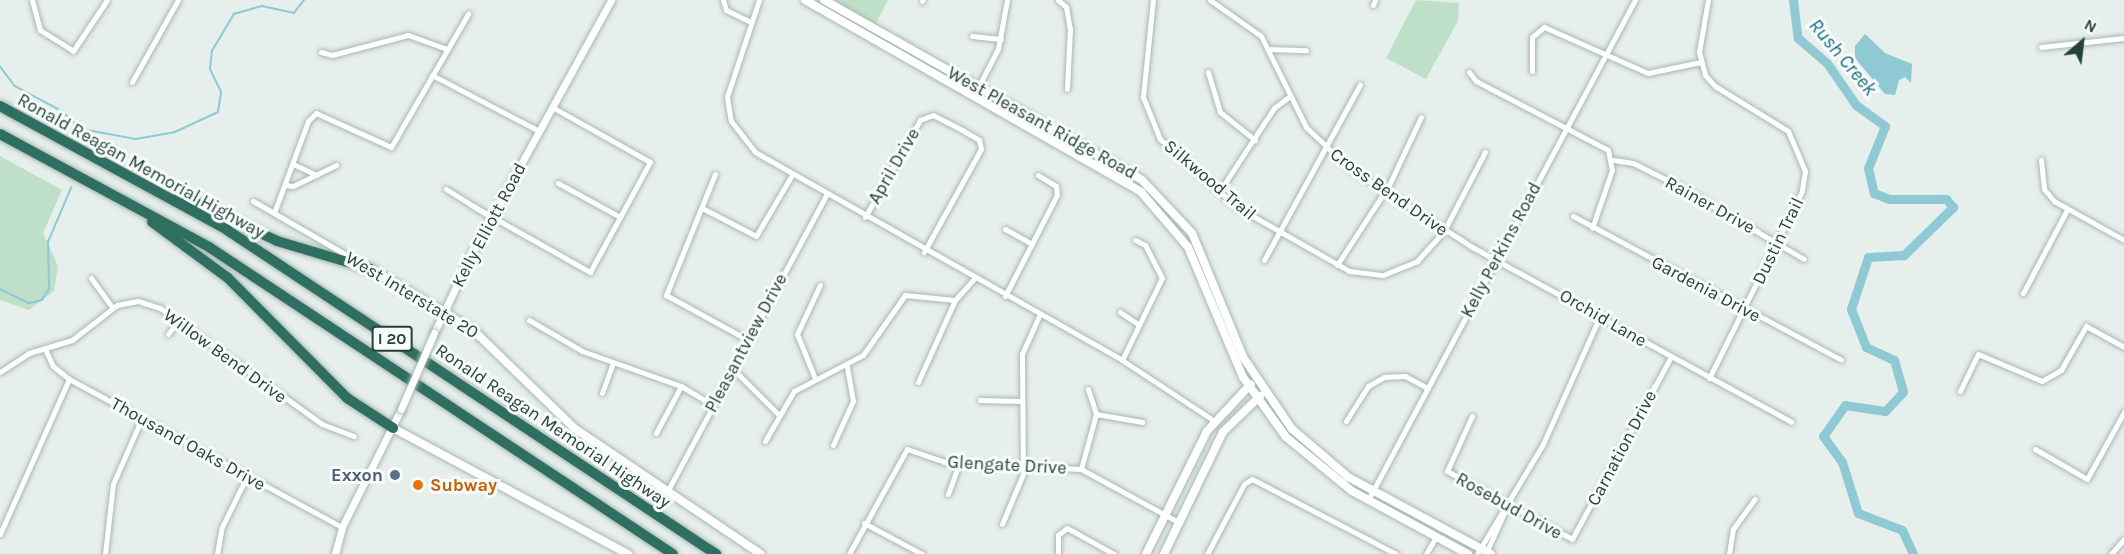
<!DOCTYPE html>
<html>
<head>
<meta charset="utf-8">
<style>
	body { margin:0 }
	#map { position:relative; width:2124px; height:554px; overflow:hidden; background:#e6efeb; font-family:Karla,sans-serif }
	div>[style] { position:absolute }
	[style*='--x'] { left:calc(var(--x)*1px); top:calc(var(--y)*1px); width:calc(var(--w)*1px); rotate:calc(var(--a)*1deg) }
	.green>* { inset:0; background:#bfe0c8 }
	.water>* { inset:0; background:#8ec9d4 }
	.stream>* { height:1.5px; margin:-0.75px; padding:0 0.75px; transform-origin:0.75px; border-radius:0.75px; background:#8ec9d4 }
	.river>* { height:9px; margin:-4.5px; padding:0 4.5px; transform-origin:4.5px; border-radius:4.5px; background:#8ec9d4 }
	.roads { filter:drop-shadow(0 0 2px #a8b8b2) drop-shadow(0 0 2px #a8b8b2) }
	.minor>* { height:5px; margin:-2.5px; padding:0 2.5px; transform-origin:2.5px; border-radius:2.5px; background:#fff }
	.tertiary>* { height:7px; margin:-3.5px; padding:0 3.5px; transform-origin:3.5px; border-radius:3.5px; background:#fff }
	.secondary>* { height:8px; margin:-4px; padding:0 4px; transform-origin:4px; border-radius:4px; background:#fff }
	.motorway>* { height:10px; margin:-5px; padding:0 5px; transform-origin:5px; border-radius:5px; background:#2f6f62 }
	.bridges { filter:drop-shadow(0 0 2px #a8b8b2) drop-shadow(0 0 2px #a8b8b2) }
	.tertiary-bridge>* { height:7px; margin:-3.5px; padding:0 3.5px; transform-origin:3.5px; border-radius:3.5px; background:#fff }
	.dots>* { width:16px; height:16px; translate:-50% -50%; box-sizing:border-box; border:3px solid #f7fbf9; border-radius:50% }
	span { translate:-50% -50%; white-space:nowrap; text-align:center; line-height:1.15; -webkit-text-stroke:6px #f7fbf9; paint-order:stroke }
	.shield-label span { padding:2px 4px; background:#f7fbf9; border:2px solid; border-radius:4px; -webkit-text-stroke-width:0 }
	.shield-label { font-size:16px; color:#24423a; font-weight:700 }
	.street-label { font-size:18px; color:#24423a }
	.service-label { font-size:18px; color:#4e5e75; font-weight:700 }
	.right { translate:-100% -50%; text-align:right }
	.food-label { font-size:18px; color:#c56008; font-weight:700 }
	.left { translate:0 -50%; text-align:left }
	.water-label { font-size:20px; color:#1c6f80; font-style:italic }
	.north { position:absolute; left:2052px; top:12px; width:60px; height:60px; -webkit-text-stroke:4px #f7fbf9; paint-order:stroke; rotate:28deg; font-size:16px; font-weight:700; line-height:24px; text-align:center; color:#24423a }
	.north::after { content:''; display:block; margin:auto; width:21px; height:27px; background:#24423a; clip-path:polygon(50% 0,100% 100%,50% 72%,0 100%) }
</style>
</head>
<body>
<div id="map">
	<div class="green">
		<i style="clip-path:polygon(834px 0,888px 0,875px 25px)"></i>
		<i style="clip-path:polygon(1416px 0,1459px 3px,1458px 21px,1426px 79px,1386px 58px)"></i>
		<i style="clip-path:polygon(0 156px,62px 190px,43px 233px,58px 266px,54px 291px,29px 310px,0 300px)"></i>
	</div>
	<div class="water">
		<i style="clip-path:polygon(1865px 34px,1885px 53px,1912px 64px,1911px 83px,1905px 77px,1899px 80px,1895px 95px,1885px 94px,1855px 58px,1855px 46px)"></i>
	</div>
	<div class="stream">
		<i style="--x:0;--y:66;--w:25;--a:53"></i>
		<i style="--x:15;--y:86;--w:53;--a:28"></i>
		<i style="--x:62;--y:111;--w:27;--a:42"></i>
		<i style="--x:82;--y:129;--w:55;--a:10.5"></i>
		<i style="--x:136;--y:139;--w:40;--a:-10"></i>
		<i style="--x:175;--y:132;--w:47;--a:-24.9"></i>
		<i style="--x:218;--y:112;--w:20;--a:-81"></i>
		<i style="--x:221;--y:92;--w:25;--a:-116"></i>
		<i style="--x:210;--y:69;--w:18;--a:-84"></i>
		<i style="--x:212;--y:51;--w:43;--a:-59.3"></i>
		<i style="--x:234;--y:14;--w:29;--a:-16"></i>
		<i style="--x:262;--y:6;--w:33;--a:12"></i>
		<i style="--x:294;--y:13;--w:16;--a:-52"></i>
		<i style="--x:0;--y:289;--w:32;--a:26"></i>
		<i style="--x:29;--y:303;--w:13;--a:-13"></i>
		<i style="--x:42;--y:300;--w:13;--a:-58"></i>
		<i style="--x:49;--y:289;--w:47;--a:-91.2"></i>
		<i style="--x:48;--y:242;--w:59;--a:-66.9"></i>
	</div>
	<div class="river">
		<i style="--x:1793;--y:0;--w:38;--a:83"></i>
		<i style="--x:1798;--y:38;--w:38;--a:41"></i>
		<i style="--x:1827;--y:63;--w:51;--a:55.4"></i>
		<i style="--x:1856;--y:105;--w:36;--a:36"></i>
		<i style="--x:1885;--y:126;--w:45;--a:112"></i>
		<i style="--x:1868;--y:168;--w:26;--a:77"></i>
		<i style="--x:1874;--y:193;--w:16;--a:22"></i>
		<i style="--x:1889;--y:199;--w:57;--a:0"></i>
		<i style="--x:1946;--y:199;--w:11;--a:49"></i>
		<i style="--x:1953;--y:207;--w:69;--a:135.6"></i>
		<i style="--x:1904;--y:255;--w:36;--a:177"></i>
		<i style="--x:1868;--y:257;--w:55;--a:108.1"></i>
		<i style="--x:1851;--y:309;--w:41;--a:68.5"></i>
		<i style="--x:1866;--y:347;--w:31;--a:25"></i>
		<i style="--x:1894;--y:360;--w:33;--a:74"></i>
		<i style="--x:1903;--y:392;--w:26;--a:133"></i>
		<i style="--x:1885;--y:411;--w:40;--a:-171.5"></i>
		<i style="--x:1845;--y:405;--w:38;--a:125"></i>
		<i style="--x:1823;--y:436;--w:32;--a:54"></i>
		<i style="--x:1842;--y:462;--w:53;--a:72.6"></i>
		<i style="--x:1858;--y:513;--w:47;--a:21.1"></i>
		<i style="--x:1902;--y:530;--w:26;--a:65"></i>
	</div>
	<div class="roads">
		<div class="minor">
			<i style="--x:32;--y:0;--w:31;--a:75"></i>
			<i style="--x:40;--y:30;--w:39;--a:32"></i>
			<i style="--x:73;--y:51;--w:61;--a:-56.3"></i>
			<i style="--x:723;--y:0;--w:10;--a:73"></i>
			<i style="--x:726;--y:10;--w:28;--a:26"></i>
			<i style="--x:759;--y:0;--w:102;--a:108.3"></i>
			<i style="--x:727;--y:97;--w:24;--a:81"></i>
			<i style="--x:731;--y:121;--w:39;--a:52"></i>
			<i style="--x:755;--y:152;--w:422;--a:29.5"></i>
			<i style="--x:1122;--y:360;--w:109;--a:33.4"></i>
			<i style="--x:1058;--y:0;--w:11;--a:41"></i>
			<i style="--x:1066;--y:7;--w:22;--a:80"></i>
			<i style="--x:1070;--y:29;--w:60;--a:92.9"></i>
			<i style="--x:1153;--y:0;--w:98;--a:95.9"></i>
			<i style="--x:1143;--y:97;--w:45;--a:68"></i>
			<i style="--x:1160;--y:139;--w:103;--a:41.4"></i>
			<i style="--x:1237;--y:207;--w:129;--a:29.7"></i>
			<i style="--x:1349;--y:271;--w:34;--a:7"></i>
			<i style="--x:1383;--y:275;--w:37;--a:-22"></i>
			<i style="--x:1417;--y:261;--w:40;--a:-48"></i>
			<i style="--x:1444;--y:231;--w:89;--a:-62.6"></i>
			<i style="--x:1210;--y:0;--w:62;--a:35.2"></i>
			<i style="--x:1261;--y:36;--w:102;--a:63.7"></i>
			<i style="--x:1306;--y:127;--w:58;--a:43.6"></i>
			<i style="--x:1348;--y:167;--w:148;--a:32.8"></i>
			<i style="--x:1472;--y:247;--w:364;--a:28.7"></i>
			<i style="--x:1708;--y:0;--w:53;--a:99.8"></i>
			<i style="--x:1699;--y:52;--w:24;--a:75"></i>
			<i style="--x:1705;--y:75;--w:15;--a:48"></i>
			<i style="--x:1715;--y:86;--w:86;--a:31.7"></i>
			<i style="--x:1788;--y:131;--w:43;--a:67"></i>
			<i style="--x:1805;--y:171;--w:20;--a:99"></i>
			<i style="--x:1802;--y:191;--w:209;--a:116.4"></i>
			<i style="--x:922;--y:1;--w:1;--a:-45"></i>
			<i style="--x:1373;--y:5;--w:5;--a:-68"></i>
			<i style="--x:972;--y:36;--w:29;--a:6"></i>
			<i style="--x:2041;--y:47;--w:83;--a:-6.2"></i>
			<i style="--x:1268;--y:49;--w:38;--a:2"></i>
			<i style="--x:321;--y:52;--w:11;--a:15"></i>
			<i style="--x:332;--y:55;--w:79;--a:-14.7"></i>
			<i style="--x:408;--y:35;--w:41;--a:19.7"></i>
			<i style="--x:1532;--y:71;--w:34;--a:-90"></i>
			<i style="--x:1532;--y:37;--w:16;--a:-40"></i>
			<i style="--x:1544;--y:27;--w:114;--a:23.9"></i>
			<i style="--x:1648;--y:73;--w:54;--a:-11.7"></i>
			<i style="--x:1208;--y:72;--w:42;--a:73.3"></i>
			<i style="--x:1220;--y:112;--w:45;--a:38.7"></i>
			<i style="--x:1469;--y:72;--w:11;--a:52"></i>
			<i style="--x:1476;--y:81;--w:149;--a:27.6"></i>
			<i style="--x:1608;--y:150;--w:20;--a:79"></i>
			<i style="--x:1612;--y:170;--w:61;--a:109"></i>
			<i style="--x:432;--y:75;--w:121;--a:27.6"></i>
			<i style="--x:132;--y:82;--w:94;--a:-60.7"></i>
			<i style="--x:973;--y:97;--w:54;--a:-62.5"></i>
			<i style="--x:998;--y:49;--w:50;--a:-79.6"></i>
			<i style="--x:1614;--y:160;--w:19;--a:9"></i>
			<i style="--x:1633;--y:163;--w:47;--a:26.6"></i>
			<i style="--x:1675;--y:184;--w:149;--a:30.2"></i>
			<i style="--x:2041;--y:160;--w:29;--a:84"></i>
			<i style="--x:2044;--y:189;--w:16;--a:50"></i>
			<i style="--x:2054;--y:201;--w:80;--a:29.1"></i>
			<i style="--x:293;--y:164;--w:26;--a:25"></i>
			<i style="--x:715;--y:174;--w:131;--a:112"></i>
			<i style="--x:666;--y:295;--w:94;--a:28.8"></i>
			<i style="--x:558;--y:183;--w:71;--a:28.7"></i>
			<i style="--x:286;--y:185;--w:7;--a:8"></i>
			<i style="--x:293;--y:186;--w:48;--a:-26"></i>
			<i style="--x:446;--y:189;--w:47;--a:32"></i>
			<i style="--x:1219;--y:192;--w:100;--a:-56.8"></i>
			<i style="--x:1274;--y:108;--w:20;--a:-37"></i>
			<i style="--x:253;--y:201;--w:120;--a:30"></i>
			<i style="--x:471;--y:205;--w:137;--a:29.4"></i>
			<i style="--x:590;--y:272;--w:125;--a:-61.4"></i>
			<i style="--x:650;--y:162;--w:112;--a:-150.7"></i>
			<i style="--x:702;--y:208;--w:61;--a:27.4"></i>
			<i style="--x:756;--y:236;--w:71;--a:-59.5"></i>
			<i style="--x:274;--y:213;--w:98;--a:-69.7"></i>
			<i style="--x:308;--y:121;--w:11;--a:-45"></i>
			<i style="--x:316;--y:113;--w:82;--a:24.4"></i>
			<i style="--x:391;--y:147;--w:154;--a:-59.9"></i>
			<i style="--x:1573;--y:216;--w:304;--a:28.2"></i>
			<i style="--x:865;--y:217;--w:112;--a:-60.4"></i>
			<i style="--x:920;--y:120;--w:14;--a:-21"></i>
			<i style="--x:933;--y:115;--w:33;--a:27"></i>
			<i style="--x:962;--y:130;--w:20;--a:30"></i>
			<i style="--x:979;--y:140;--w:9;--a:77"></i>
			<i style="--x:981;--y:149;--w:118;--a:119"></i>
			<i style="--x:1005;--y:229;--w:31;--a:29"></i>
			<i style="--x:1264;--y:260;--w:200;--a:-61.3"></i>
			<i style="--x:1337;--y:265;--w:95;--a:-57"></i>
			<i style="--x:1389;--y:185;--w:75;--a:-64.8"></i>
			<i style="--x:91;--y:278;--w:37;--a:54"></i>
			<i style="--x:2023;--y:293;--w:94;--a:-62.1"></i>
			<i style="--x:1005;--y:296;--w:114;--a:-62.8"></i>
			<i style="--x:1057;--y:195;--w:9;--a:-96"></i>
			<i style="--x:1056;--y:186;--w:21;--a:-149"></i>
			<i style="--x:1120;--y:312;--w:23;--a:34"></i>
			<i style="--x:529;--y:320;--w:61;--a:30.3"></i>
			<i style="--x:582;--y:351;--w:105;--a:19.5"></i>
			<i style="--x:681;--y:386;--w:37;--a:31"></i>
			<i style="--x:168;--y:334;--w:16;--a:-52"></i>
			<i style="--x:45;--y:349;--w:19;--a:65"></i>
			<i style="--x:53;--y:366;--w:21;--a:39"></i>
			<i style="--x:69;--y:379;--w:311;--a:28.5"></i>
			<i style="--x:1122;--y:360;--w:91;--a:-64"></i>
			<i style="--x:1162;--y:278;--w:37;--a:-117"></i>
			<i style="--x:1145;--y:245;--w:11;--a:-153"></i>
			<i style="--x:733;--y:369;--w:64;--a:45"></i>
			<i style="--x:0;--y:372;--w:35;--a:-33"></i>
			<i style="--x:29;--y:353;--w:45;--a:-16.8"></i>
			<i style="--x:72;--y:340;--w:57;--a:-37.9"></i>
			<i style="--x:117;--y:305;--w:21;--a:-11"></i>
			<i style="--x:138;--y:301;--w:23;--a:18"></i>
			<i style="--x:160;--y:308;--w:199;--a:35.6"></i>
			<i style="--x:322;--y:424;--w:34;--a:21"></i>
			<i style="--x:814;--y:376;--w:45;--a:-112"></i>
			<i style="--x:797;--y:334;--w:54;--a:-64.9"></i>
			<i style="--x:918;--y:382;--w:90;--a:-65.7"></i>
			<i style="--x:1088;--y:389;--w:26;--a:72"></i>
			<i style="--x:1960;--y:391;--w:41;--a:-64.1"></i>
			<i style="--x:1978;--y:354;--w:69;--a:22.9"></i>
			<i style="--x:2042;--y:381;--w:22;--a:-30"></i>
			<i style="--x:2061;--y:370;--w:51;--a:-60.4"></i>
			<i style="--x:2086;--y:326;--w:43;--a:28.9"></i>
			<i style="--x:602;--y:393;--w:32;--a:-70"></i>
			<i style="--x:980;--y:400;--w:41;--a:1.4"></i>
			<i style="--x:1096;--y:414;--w:47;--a:9.9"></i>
			<i style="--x:1472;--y:416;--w:60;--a:114.4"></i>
			<i style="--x:1447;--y:471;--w:142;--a:28.5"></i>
			<i style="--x:1572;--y:539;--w:207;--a:-61.5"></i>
			<i style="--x:1346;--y:421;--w:41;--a:-57.8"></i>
			<i style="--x:1368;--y:386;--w:18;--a:-29"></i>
			<i style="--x:1384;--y:377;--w:21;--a:-3"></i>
			<i style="--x:1405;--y:376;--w:26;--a:28"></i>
			<i style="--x:656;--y:433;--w:53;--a:-62"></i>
			<i style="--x:765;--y:441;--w:58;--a:-59.9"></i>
			<i style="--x:794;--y:391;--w:78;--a:-27.6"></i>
			<i style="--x:863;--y:355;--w:73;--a:-55"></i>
			<i style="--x:905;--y:295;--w:50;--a:5.7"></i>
			<i style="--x:955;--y:300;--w:28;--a:-48"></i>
			<i style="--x:833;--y:445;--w:48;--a:-65.6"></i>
			<i style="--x:853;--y:401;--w:36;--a:-100"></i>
			<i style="--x:2035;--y:449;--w:60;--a:30"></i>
			<i style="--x:2087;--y:479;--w:77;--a:-61.1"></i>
			<i style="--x:1081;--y:469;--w:57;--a:-74.7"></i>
			<i style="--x:667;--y:492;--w:337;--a:-61.8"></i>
			<i style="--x:948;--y:494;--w:32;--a:-70"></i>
			<i style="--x:1368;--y:500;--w:567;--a:-61.9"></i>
			<i style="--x:864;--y:523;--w:66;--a:28.1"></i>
			<i style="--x:1002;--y:524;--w:54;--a:-67.2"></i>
			<i style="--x:1023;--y:474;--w:120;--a:-90.5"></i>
			<i style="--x:1022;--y:354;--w:42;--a:-65.9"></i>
			<i style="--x:0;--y:534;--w:170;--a:-66"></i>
			<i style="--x:1486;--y:553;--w:51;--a:-65.9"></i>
			<i style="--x:105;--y:554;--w:70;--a:-83.5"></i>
			<i style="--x:113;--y:484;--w:72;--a:-66.3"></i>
			<i style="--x:217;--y:554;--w:27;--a:-80"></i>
			<i style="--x:222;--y:527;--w:57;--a:-63.9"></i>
			<i style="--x:849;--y:554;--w:120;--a:-61.1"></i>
			<i style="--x:907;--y:449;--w:39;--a:19"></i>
			<i style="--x:944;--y:462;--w:137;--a:2.9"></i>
			<i style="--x:1081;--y:469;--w:113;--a:28.6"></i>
			<i style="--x:1058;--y:554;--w:19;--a:-90"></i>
			<i style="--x:1058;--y:535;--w:11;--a:-38"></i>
			<i style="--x:1067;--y:528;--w:54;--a:29"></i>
			<i style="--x:1207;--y:554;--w:79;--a:-62.1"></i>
			<i style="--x:1244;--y:484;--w:9;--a:-32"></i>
			<i style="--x:1252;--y:479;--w:162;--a:27.5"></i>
			<i style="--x:1426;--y:554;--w:20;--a:-60"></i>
			<i style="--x:1477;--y:554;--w:128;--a:-59"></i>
			<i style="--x:1543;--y:444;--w:140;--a:-66"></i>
			<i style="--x:1729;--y:554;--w:25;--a:-81"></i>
			<i style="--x:1733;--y:529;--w:37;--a:-54"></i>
			<i style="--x:2111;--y:554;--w:20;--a:-49"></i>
		</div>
		<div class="tertiary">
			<i style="--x:434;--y:333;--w:86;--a:-64.6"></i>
			<i style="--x:471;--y:255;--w:291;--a:-61.2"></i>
			<i style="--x:335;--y:554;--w:28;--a:-75"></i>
			<i style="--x:342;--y:527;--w:132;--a:-63.4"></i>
		</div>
		<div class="secondary">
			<i style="--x:805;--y:0;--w:387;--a:29.7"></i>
			<i style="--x:1141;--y:192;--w:72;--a:49.5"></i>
			<i style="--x:1188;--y:247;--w:141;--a:67.1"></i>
			<i style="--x:1243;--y:377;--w:74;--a:54.4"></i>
			<i style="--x:1286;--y:437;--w:85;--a:39.3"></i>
			<i style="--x:1352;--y:491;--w:132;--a:28.5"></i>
			<i style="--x:824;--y:0;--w:365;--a:29.5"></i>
			<i style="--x:1142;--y:180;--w:73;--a:46.7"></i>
			<i style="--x:1192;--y:233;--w:134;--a:67.6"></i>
			<i style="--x:1243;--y:357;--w:87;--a:55.8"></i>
			<i style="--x:1292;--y:429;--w:74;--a:40.6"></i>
			<i style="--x:1348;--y:477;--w:162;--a:28.3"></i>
			<i style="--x:371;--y:269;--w:119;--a:30.9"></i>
			<i style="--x:473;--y:330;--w:141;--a:44.1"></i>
			<i style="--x:574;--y:428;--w:225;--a:34"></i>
			<i style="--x:393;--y:428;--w:267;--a:28.2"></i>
			<i style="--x:1146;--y:554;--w:137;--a:-63.6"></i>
			<i style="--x:1207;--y:431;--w:64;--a:-46.9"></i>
			<i style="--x:1164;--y:554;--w:136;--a:-64.2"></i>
			<i style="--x:1223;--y:432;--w:52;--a:-44.2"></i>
		</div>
		<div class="motorway">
			<i style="--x:0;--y:106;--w:259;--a:28.6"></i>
			<i style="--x:227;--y:230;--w:587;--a:33.53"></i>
			<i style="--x:0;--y:134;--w:238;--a:28.4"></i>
			<i style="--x:209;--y:247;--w:556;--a:33.49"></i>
			<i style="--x:179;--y:195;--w:108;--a:25.1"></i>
			<i style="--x:277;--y:241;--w:98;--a:16.6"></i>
			<i style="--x:152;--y:222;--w:94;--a:36.4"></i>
			<i style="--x:228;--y:278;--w:169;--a:45.2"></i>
			<i style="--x:347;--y:398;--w:55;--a:33.1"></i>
		</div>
	</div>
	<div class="bridges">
		<div class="tertiary-bridge">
			<i style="--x:401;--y:409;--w:83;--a:-66.5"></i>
		</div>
	</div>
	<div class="dots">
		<i style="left:395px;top:475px;background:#5c6f8a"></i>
		<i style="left:418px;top:485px;background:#e8710a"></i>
	</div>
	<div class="shield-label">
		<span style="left:392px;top:339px">I 20</span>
	</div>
	<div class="street-label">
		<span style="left:1042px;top:123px;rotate:29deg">West Pleasant Ridge Road</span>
		<span style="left:141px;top:166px;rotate:29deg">Ronald Reagan Memorial Highway</span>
		<span style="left:894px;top:166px;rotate:-60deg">April Drive</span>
		<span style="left:1210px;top:180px;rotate:40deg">Silkwood Trail</span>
		<span style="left:1389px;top:192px;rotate:35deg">Cross Bend Drive</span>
		<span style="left:1710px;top:205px;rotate:29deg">Rainer Drive</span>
		<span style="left:489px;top:225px;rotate:-62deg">Kelly Elliott Road</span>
		<span style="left:1778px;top:241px;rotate:-64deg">Dustin Trail</span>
		<span style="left:1501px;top:250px;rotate:-62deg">Kelly Perkins Road</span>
		<span style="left:1706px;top:289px;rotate:28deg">Gardenia Drive</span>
		<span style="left:412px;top:295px;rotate:31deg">West Interstate 20</span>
		<span style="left:1603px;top:318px;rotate:30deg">Orchid Lane</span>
		<span style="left:746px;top:343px;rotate:-62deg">Pleasantview Drive</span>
		<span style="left:225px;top:356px;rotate:36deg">Willow Bend Drive</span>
		<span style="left:553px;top:426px;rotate:34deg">Ronald Reagan Memorial Highway</span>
		<span style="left:188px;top:444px;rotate:29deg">Thousand Oaks Drive</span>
		<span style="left:1622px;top:448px;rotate:-62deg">Carnation Drive</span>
		<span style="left:1007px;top:465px;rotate:3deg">Glengate Drive</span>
		<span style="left:1509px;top:506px;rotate:29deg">Rosebud Drive</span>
	</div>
	<div class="service-label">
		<span class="right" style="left:383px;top:475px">Exxon</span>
	</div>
	<div class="food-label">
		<span class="left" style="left:430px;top:485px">Subway</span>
	</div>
	<div class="water-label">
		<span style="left:1843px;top:57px;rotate:50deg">Rush Creek</span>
	</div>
	<div class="north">N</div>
</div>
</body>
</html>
